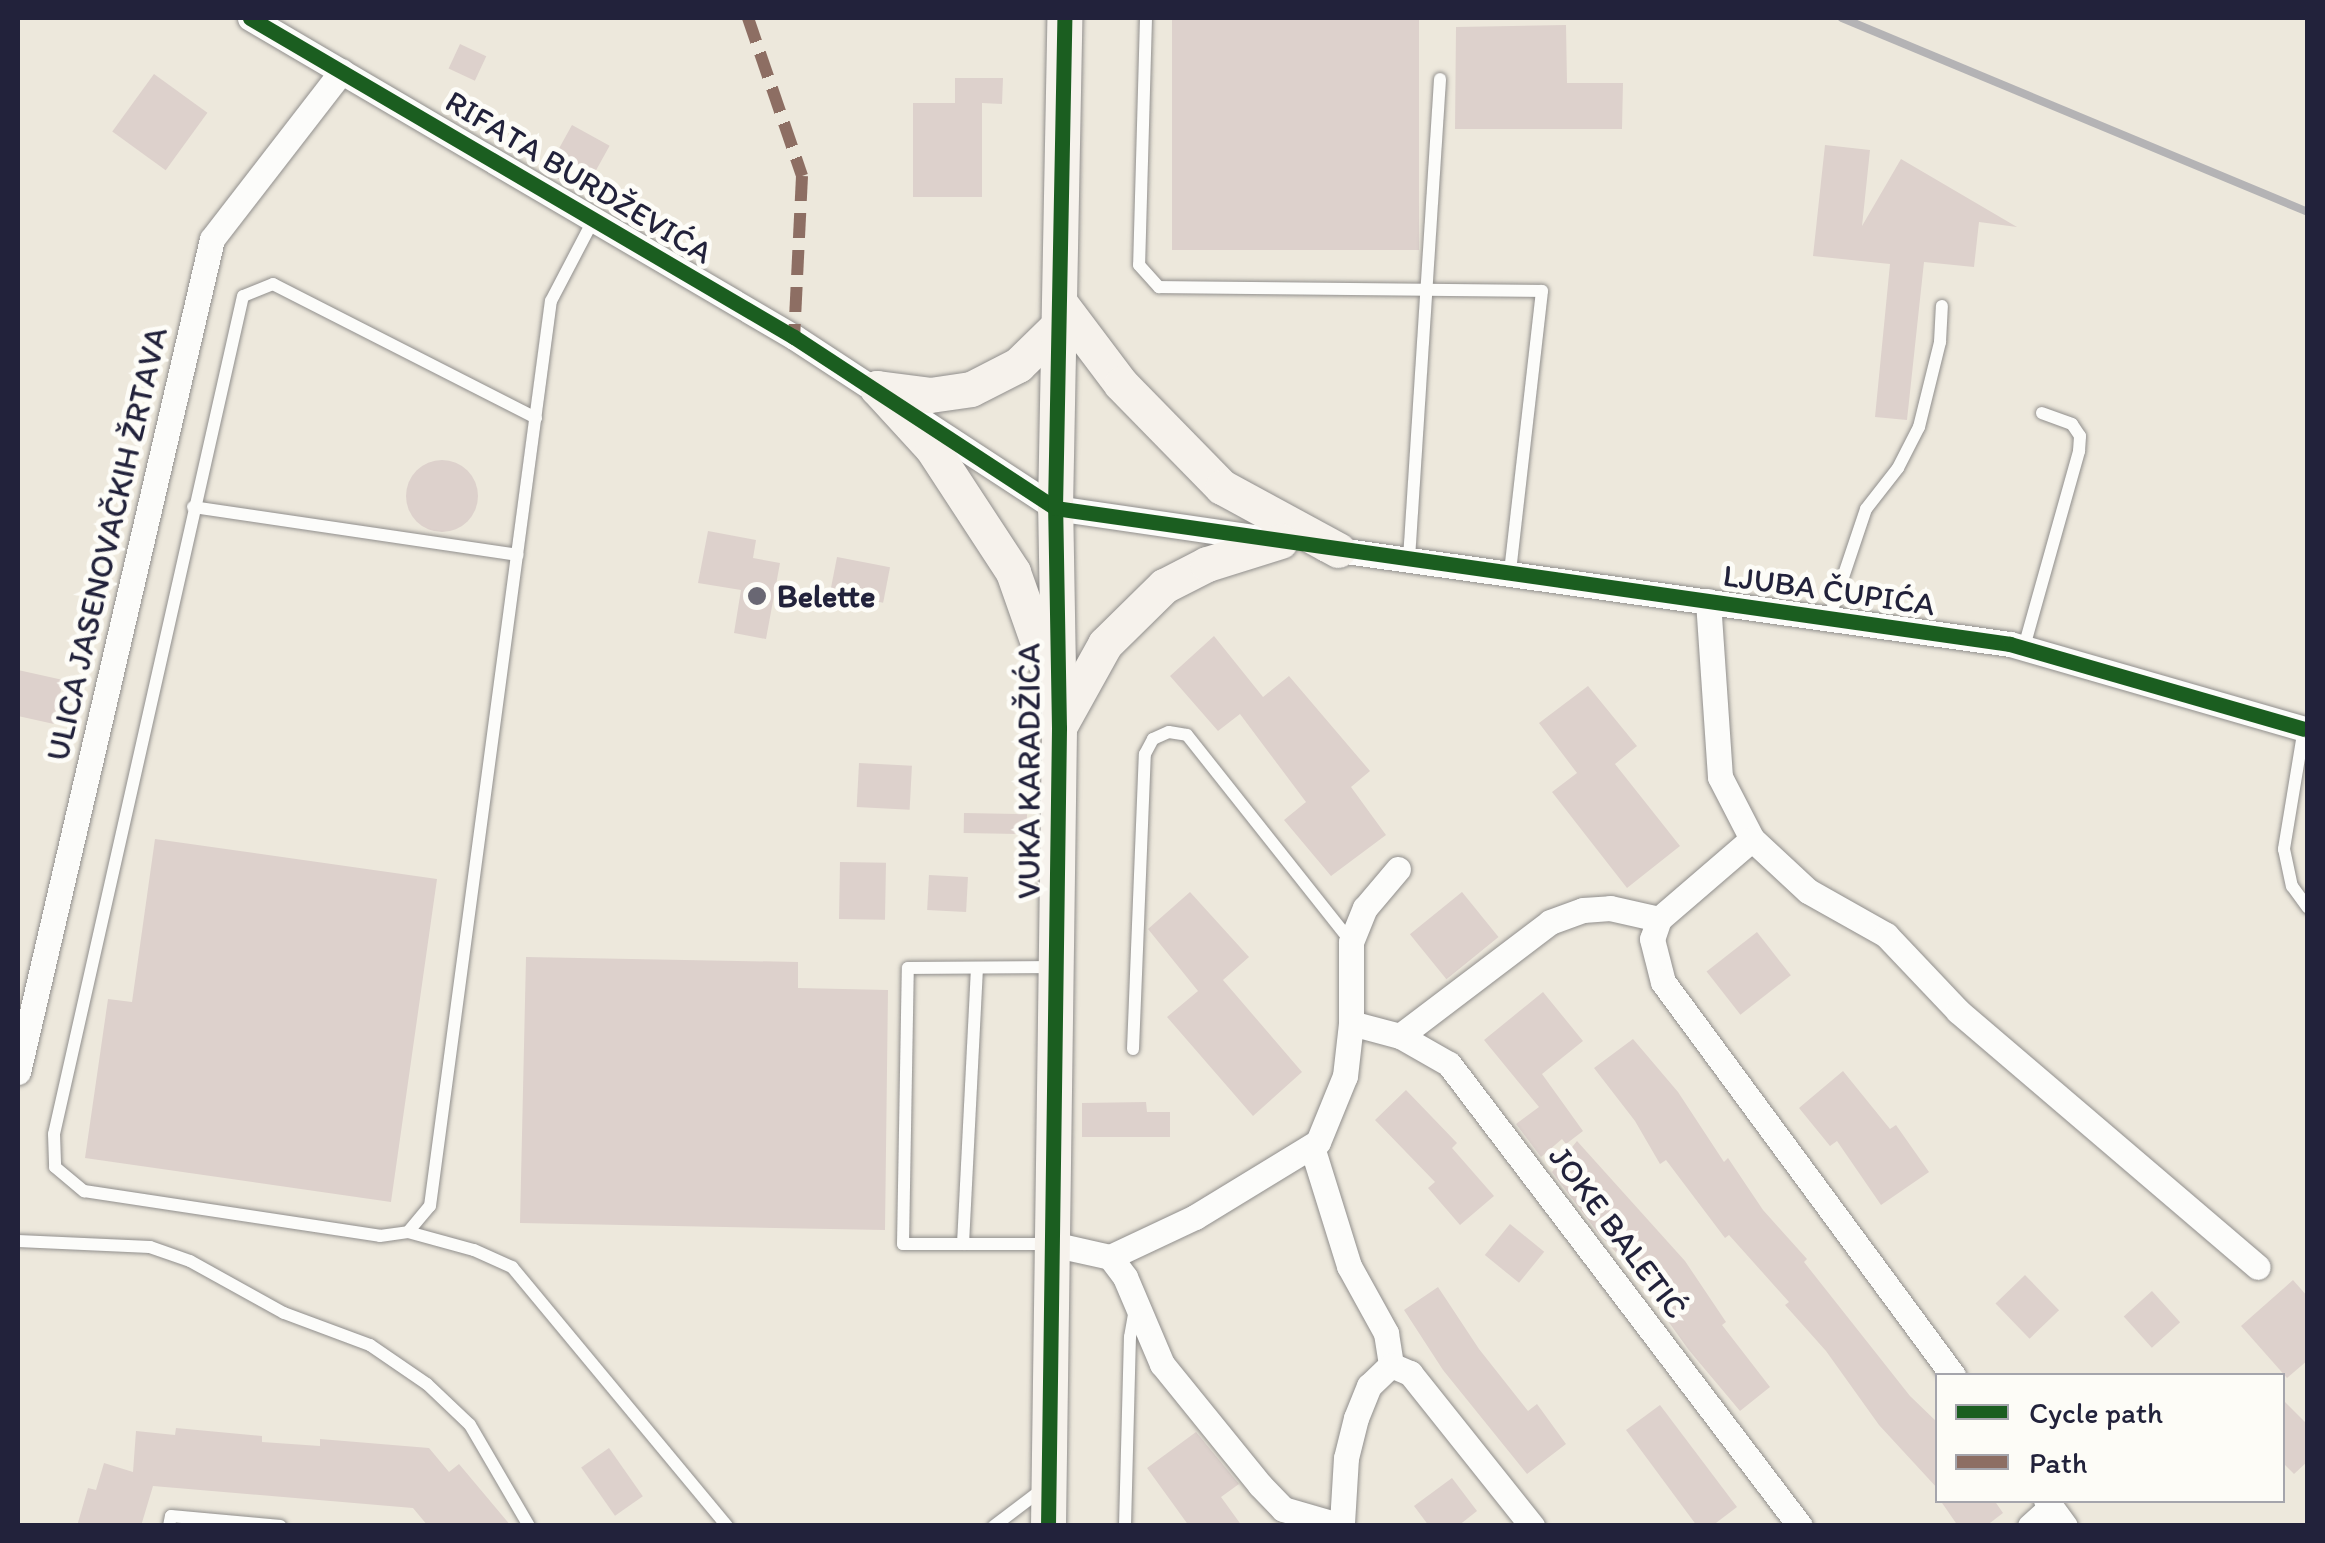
<!DOCTYPE html>
<html>
<head>
<meta charset="utf-8">
<style>
	body { margin:0 }
	#map { position:relative; width:2325px; height:1543px; overflow:hidden; background:#ede8dc; font-family:Itim,sans-serif }
	div>[style] { position:absolute }
	[style*='--x'] { left:calc(var(--x)*1px); top:calc(var(--y)*1px); width:calc(var(--w)*1px); rotate:calc(var(--a)*1deg) }
	.building>* { inset:0; background:#ddd1cc; transform-origin:0 0 }
	.round { border-radius:50% }
	.roads { filter:drop-shadow(0 0 2px #918f8d) drop-shadow(0 0 2px #918f8d) }
	.lane>* { height:12px; margin:-6px; padding:0 6px; transform-origin:6px; border-radius:6px; background:#fcfcfa }
	.street>* { height:25px; margin:-12.5px; padding:0 12.5px; transform-origin:12.5px; border-radius:12.5px; background:#fcfcfa }
	.secondary>* { height:35px; margin:-17.5px; padding:0 17.5px; transform-origin:17.5px; border-radius:17.5px; background:#f6f2ec }
	.rail>* { height:8px; margin:-4px; padding:0 4px; transform-origin:4px; border-radius:4px; background:#b4b3b5 }
	.quiet>* { height:12px; margin-top:-6px; transform-origin:0; background:repeating-linear-gradient(90deg,#8d6e63 0 25px,transparent 0 37px) }
	.cycleway>* { height:15px; margin:-7.5px; padding:0 7.5px; transform-origin:7.5px; border-radius:7.5px; background:#1b5e20 }
	.dots>* { width:28px; height:28px; translate:-50% -50%; box-sizing:border-box; border:5px solid #fdfcf7; border-radius:50% }
	span { translate:-50% -50%; white-space:nowrap; text-align:center; line-height:1.15; -webkit-text-stroke:10px #fdfcf7; paint-order:stroke }
	.street-label { font-size:32px; color:#22223b }
	.poi-label { font-size:32px; color:#22223b; font-weight:700 }
	.left { translate:0 -50%; text-align:left }
	.frame { position:absolute; inset:0; border:20px solid #22223b; pointer-events:none }
	.legend { position:absolute; left:1935px; top:1373px; width:350px; height:130px; box-sizing:border-box; background:#fdfcf7; border:2px solid #a5a5ac; margin:0; padding:12px 18px; list-style:none; font-size:30px; color:#22223b }
	.legend li { display:flex; align-items:center; gap:20px; height:50px }
	.legend b { width:50px; border:2px solid #a5a5ac }
</style>
</head>
<body>
<div id="map">
	<div class="building">
		<i style="left:1172px;top:18px;width:247px;height:232px"></i>
		<i style="clip-path:polygon(1566px 25px,1567px 83px,1623px 83px,1622px 129px,1455px 129px,1456px 27px)"></i>
		<i style="left:460px;top:44px;width:29px;height:27px;rotate:25deg"></i>
		<i style="left:154px;top:74px;width:66px;height:71px;rotate:36deg"></i>
		<i style="clip-path:polygon(955px 78px,1003px 78px,1002px 104px,982px 103px,982px 197px,913px 197px,913px 103px,955px 103px)"></i>
		<i style="left:572px;top:125px;width:43px;height:54px;rotate:29deg"></i>
		<i style="clip-path:polygon(1825px 145px,1870px 150px,1862px 226px,1901px 159px,2017px 227px,1979px 222px,1974px 267px,1924px 262px,1907px 420px,1875px 417px,1890px 264px,1813px 256px)"></i>
		<i class="round" style="left:406px;top:460px;width:72px;height:72px"></i>
		<i style="clip-path:polygon(708px 531px,756px 540px,753px 558px,780px 563px,766px 639px,734px 633px,741px 590px,698px 583px)"></i>
		<i style="left:837px;top:557px;width:54px;height:36px;rotate:11deg"></i>
		<i style="clip-path:polygon(1214px 636px,1263px 697px,1289px 676px,1370px 771px,1351px 787px,1386px 835px,1331px 876px,1284px 820px,1306px 802px,1240px 714px,1218px 731px,1170px 676px)"></i>
		<i style="clip-path:polygon(18px 670px,63px 680px,54px 724px,18px 716px)"></i>
		<i style="clip-path:polygon(1588px 686px,1637px 746px,1615px 764px,1680px 846px,1627px 888px,1552px 792px,1577px 773px,1539px 723px)"></i>
		<i style="left:859px;top:763px;width:53px;height:44px;rotate:3deg"></i>
		<i style="left:964px;top:813px;width:63px;height:20px;rotate:1deg"></i>
		<i style="clip-path:polygon(155px 839px,437px 879px,391px 1202px,85px 1158px,108px 999px,132px 1002px)"></i>
		<i style="left:840px;top:862px;width:46px;height:57px;rotate:1deg"></i>
		<i style="left:929px;top:875px;width:39px;height:35px;rotate:3deg"></i>
		<i style="clip-path:polygon(1190px 892px,1249px 957px,1223px 980px,1302px 1072px,1253px 1116px,1167px 1017px,1198px 991px,1148px 929px)"></i>
		<i style="left:1462px;top:892px;width:58px;height:67px;rotate:51deg"></i>
		<i style="left:1757px;top:932px;width:55px;height:64px;rotate:52deg"></i>
		<i style="clip-path:polygon(526px 957px,798px 962px,798px 988px,888px 990px,885px 1230px,520px 1223px)"></i>
		<i style="clip-path:polygon(1543px 992px,1583px 1041px,1542px 1074px,1583px 1131px,1566px 1144px,1562px 1139px,1541px 1157px,1516px 1124px,1539px 1107px,1484px 1040px)"></i>
		<i style="clip-path:polygon(1633px 1039px,1678px 1092px,1724px 1162px,1728px 1158px,1763px 1210px,1807px 1259px,1804px 1262px,1910px 1396px,1938px 1423px,1938px 1489px,1879px 1425px,1826px 1351px,1785px 1305px,1789px 1302px,1729px 1235px,1725px 1238px,1666px 1160px,1660px 1164px,1635px 1121px,1594px 1068px)"></i>
		<i style="clip-path:polygon(1843px 1071px,1890px 1129px,1896px 1125px,1929px 1172px,1881px 1205px,1837px 1141px,1830px 1146px,1799px 1108px)"></i>
		<i style="clip-path:polygon(1406px 1090px,1457px 1143px,1452px 1148px,1494px 1196px,1460px 1225px,1428px 1188px,1435px 1182px,1375px 1120px)"></i>
		<i style="clip-path:polygon(1146px 1102px,1147px 1112px,1170px 1112px,1170px 1137px,1082px 1137px,1082px 1103px)"></i>
		<i style="clip-path:polygon(1577px 1141px,1685px 1261px,1726px 1322px,1722px 1325px,1770px 1387px,1740px 1411px,1688px 1349px,1658px 1307px,1663px 1303px,1599px 1234px,1552px 1172px)"></i>
		<i style="left:1510px;top:1224px;width:44px;height:40px;rotate:39deg"></i>
		<i style="left:2025px;top:1275px;width:49px;height:41px;rotate:46deg"></i>
		<i style="clip-path:polygon(2293px 1280px,2308px 1297px,2308px 1360px,2287px 1378px,2241px 1326px)"></i>
		<i style="clip-path:polygon(1438px 1287px,1479px 1349px,1528px 1411px,1537px 1404px,1566px 1444px,1527px 1474px,1443px 1370px,1404px 1310px)"></i>
		<i style="left:2152px;top:1291px;width:42px;height:38px;rotate:48deg"></i>
		<i style="clip-path:polygon(2282px 1399px,2308px 1425px,2308px 1461px,2294px 1474px,2282px 1462px)"></i>
		<i style="clip-path:polygon(1660px 1405px,1737px 1507px,1712px 1526px,1697px 1526px,1626px 1430px)"></i>
		<i style="clip-path:polygon(176px 1428px,262px 1436px,262px 1442px,320px 1446px,320px 1439px,429px 1448px,449px 1472px,459px 1464px,511px 1526px,428px 1526px,413px 1508px,153px 1486px,141px 1526px,77px 1526px,88px 1488px,96px 1490px,104px 1463px,133px 1472px,136px 1431px,175px 1435px)"></i>
		<i style="clip-path:polygon(1196px 1432px,1239px 1484px,1221px 1497px,1242px 1526px,1189px 1526px,1147px 1468px)"></i>
		<i style="left:609px;top:1448px;width:59px;height:34px;rotate:55deg"></i>
		<i style="clip-path:polygon(1452px 1478px,1477px 1511px,1458px 1526px,1429px 1526px,1414px 1506px)"></i>
		<i style="clip-path:polygon(1940px 1500px,1994px 1500px,2003px 1513px,1986px 1526px,1958px 1526px)"></i>
	</div>
	<div class="roads">
		<div class="lane">
			<i style="--x:1146;--y:18;--w:247;--a:91.6"></i>
			<i style="--x:1139;--y:265;--w:30;--a:48"></i>
			<i style="--x:1159;--y:287;--w:383;--a:0.6"></i>
			<i style="--x:1542;--y:291;--w:282;--a:96.5"></i>
			<i style="--x:536;--y:418;--w:295;--a:-153"></i>
			<i style="--x:273;--y:284;--w:32;--a:158"></i>
			<i style="--x:243;--y:296;--w:859;--a:102.71"></i>
			<i style="--x:54;--y:1134;--w:33;--a:88"></i>
			<i style="--x:55;--y:1167;--w:38;--a:40"></i>
			<i style="--x:84;--y:1191;--w:299;--a:8.6"></i>
			<i style="--x:380;--y:1236;--w:28;--a:-8"></i>
			<i style="--x:408;--y:1232;--w:34;--a:-50"></i>
			<i style="--x:430;--y:1206;--w:657;--a:-82.39"></i>
			<i style="--x:517;--y:555;--w:256;--a:-82.4"></i>
			<i style="--x:551;--y:301;--w:95;--a:-62.4"></i>
			<i style="--x:193;--y:507;--w:328;--a:8.4"></i>
			<i style="--x:1409;--y:559;--w:481;--a:-86.3"></i>
			<i style="--x:1830;--y:616;--w:113;--a:-71.4"></i>
			<i style="--x:1866;--y:509;--w:52;--a:-52"></i>
			<i style="--x:1898;--y:468;--w:46;--a:-62.9"></i>
			<i style="--x:1919;--y:427;--w:88;--a:-76.1"></i>
			<i style="--x:1940;--y:342;--w:36;--a:-87"></i>
			<i style="--x:2024;--y:647;--w:204;--a:-74.3"></i>
			<i style="--x:2079;--y:451;--w:15;--a:-86"></i>
			<i style="--x:2080;--y:436;--w:14;--a:-124"></i>
			<i style="--x:2072;--y:424;--w:32;--a:-160"></i>
			<i style="--x:2304;--y:728;--w:123;--a:99.4"></i>
			<i style="--x:2284;--y:849;--w:38;--a:78"></i>
			<i style="--x:2292;--y:886;--w:27;--a:54"></i>
			<i style="--x:1133;--y:1049;--w:295;--a:-87.7"></i>
			<i style="--x:1145;--y:754;--w:17;--a:-62"></i>
			<i style="--x:1153;--y:739;--w:17;--a:-24"></i>
			<i style="--x:1169;--y:732;--w:18;--a:9"></i>
			<i style="--x:1187;--y:735;--w:264;--a:51.6"></i>
			<i style="--x:408;--y:1232;--w:68;--a:15.3"></i>
			<i style="--x:474;--y:1250;--w:42;--a:24.1"></i>
			<i style="--x:512;--y:1267;--w:337;--a:50.3"></i>
			<i style="--x:18;--y:1241;--w:132;--a:2.6"></i>
			<i style="--x:150;--y:1247;--w:42;--a:19.3"></i>
			<i style="--x:190;--y:1261;--w:107;--a:29"></i>
			<i style="--x:284;--y:1313;--w:92;--a:20.4"></i>
			<i style="--x:370;--y:1345;--w:69;--a:34.4"></i>
			<i style="--x:427;--y:1384;--w:59;--a:43.6"></i>
			<i style="--x:470;--y:1425;--w:117;--a:59.7"></i>
			<i style="--x:963;--y:1244;--w:276;--a:-87.1"></i>
			<i style="--x:1047;--y:1244;--w:144;--a:180"></i>
			<i style="--x:903;--y:1244;--w:276;--a:-89"></i>
			<i style="--x:908;--y:968;--w:145;--a:-0.4"></i>
			<i style="--x:169;--y:1526;--w:10;--a:-79"></i>
			<i style="--x:171;--y:1516;--w:110;--a:5.2"></i>
			<i style="--x:994;--y:1526;--w:63;--a:-37.2"></i>
			<i style="--x:1125;--y:1526;--w:189;--a:-88.5"></i>
			<i style="--x:1130;--y:1337;--w:29;--a:-80"></i>
		</div>
		<div class="street">
			<i style="--x:250;--y:18;--w:631;--a:30.39"></i>
			<i style="--x:794;--y:337;--w:312;--a:33.2"></i>
			<i style="--x:1055;--y:508;--w:222;--a:8.3"></i>
			<i style="--x:1324;--y:548;--w:693;--a:7.97"></i>
			<i style="--x:2010;--y:644;--w:306;--a:16.1"></i>
			<i style="--x:1708;--y:601;--w:176;--a:86.1"></i>
			<i style="--x:1720;--y:777;--w:70;--a:62.7"></i>
			<i style="--x:1752;--y:839;--w:76;--a:42.9"></i>
			<i style="--x:1808;--y:891;--w:90;--a:29.4"></i>
			<i style="--x:1886;--y:935;--w:105;--a:46.5"></i>
			<i style="--x:1958;--y:1011;--w:394;--a:40.5"></i>
			<i style="--x:1752;--y:839;--w:123;--a:139.3"></i>
			<i style="--x:1659;--y:919;--w:21;--a:109"></i>
			<i style="--x:1652;--y:939;--w:44;--a:75.7"></i>
			<i style="--x:1663;--y:982;--w:489;--a:53.6"></i>
			<i style="--x:1351;--y:1023;--w:51;--a:14.9"></i>
			<i style="--x:1400;--y:1036;--w:56;--a:29.7"></i>
			<i style="--x:1449;--y:1064;--w:580;--a:52.77"></i>
			<i style="--x:1400;--y:1036;--w:188;--a:-37.2"></i>
			<i style="--x:1550;--y:922;--w:35;--a:-20"></i>
			<i style="--x:1583;--y:910;--w:27;--a:-4"></i>
			<i style="--x:1610;--y:908;--w:50;--a:12.7"></i>
			<i style="--x:18;--y:1072;--w:855;--a:-76.89"></i>
			<i style="--x:212;--y:239;--w:212;--a:-52.3"></i>
			<i style="--x:1312;--y:1147;--w:125;--a:72.7"></i>
			<i style="--x:1349;--y:1266;--w:77;--a:61.1"></i>
			<i style="--x:1386;--y:1333;--w:32;--a:81"></i>
			<i style="--x:1052;--y:1244;--w:59;--a:12.6"></i>
			<i style="--x:1110;--y:1257;--w:25;--a:53"></i>
			<i style="--x:1125;--y:1277;--w:95;--a:67"></i>
			<i style="--x:1162;--y:1364;--w:156;--a:51"></i>
			<i style="--x:1260;--y:1485;--w:33;--a:46"></i>
			<i style="--x:1283;--y:1509;--w:61;--a:16.1"></i>
			<i style="--x:1110;--y:1257;--w:94;--a:-25.2"></i>
			<i style="--x:1195;--y:1217;--w:144;--a:-31.4"></i>
			<i style="--x:1318;--y:1142;--w:71;--a:-67.8"></i>
			<i style="--x:1345;--y:1076;--w:53;--a:-83.5"></i>
			<i style="--x:1351;--y:1023;--w:81;--a:-90"></i>
			<i style="--x:1351;--y:942;--w:37;--a:-68"></i>
			<i style="--x:1365;--y:908;--w:51;--a:-49.8"></i>
			<i style="--x:2046;--y:1500;--w:32;--a:54"></i>
			<i style="--x:1342;--y:1523;--w:65;--a:-86.5"></i>
			<i style="--x:1346;--y:1458;--w:41;--a:-76"></i>
			<i style="--x:1356;--y:1418;--w:35;--a:-68"></i>
			<i style="--x:1369;--y:1386;--w:30;--a:-44"></i>
			<i style="--x:1391;--y:1365;--w:21;--a:23"></i>
			<i style="--x:1410;--y:1373;--w:196;--a:51.4"></i>
			<i style="--x:2030;--y:1526;--w:28;--a:-42"></i>
		</div>
		<div class="secondary">
			<i style="--x:1060;--y:303;--w:101;--a:53"></i>
			<i style="--x:1121;--y:384;--w:144;--a:45.6"></i>
			<i style="--x:1222;--y:487;--w:132;--a:28.5"></i>
			<i style="--x:877;--y:388;--w:81;--a:47.5"></i>
			<i style="--x:932;--y:448;--w:148;--a:56.8"></i>
			<i style="--x:1013;--y:572;--w:96;--a:70.6"></i>
			<i style="--x:877;--y:388;--w:53;--a:7.5"></i>
			<i style="--x:930;--y:395;--w:41;--a:-8.3"></i>
			<i style="--x:971;--y:389;--w:53;--a:-27.1"></i>
			<i style="--x:1018;--y:365;--w:59;--a:-44.3"></i>
			<i style="--x:1059;--y:727;--w:95;--a:-61"></i>
			<i style="--x:1105;--y:644;--w:83;--a:-44.5"></i>
			<i style="--x:1164;--y:586;--w:48;--a:-27.1"></i>
			<i style="--x:1207;--y:564;--w:77;--a:-17.3"></i>
			<i style="--x:1048;--y:1526;--w:798;--a:-89.21"></i>
			<i style="--x:1059;--y:728;--w:220;--a:-91"></i>
			<i style="--x:1055;--y:508;--w:490;--a:-88.9"></i>
		</div>
	</div>
	<div class="rail">
		<i style="--x:1842;--y:18;--w:505;--a:22.6"></i>
	</div>
	<div class="quiet">
		<i style="--x:748;--y:18;--w:167;--a:71.1"></i>
		<i style="--x:802;--y:176;--w:161;--a:92.8"></i>
	</div>
	<div class="cycleway">
		<i style="--x:250;--y:18;--w:631;--a:30.39"></i>
		<i style="--x:794;--y:337;--w:312;--a:33.2"></i>
		<i style="--x:1055;--y:508;--w:965;--a:8.1"></i>
		<i style="--x:2010;--y:644;--w:306;--a:16.1"></i>
		<i style="--x:1048;--y:1526;--w:798;--a:-89.21"></i>
		<i style="--x:1059;--y:728;--w:220;--a:-91"></i>
		<i style="--x:1055;--y:508;--w:490;--a:-88.9"></i>
	</div>
	<div class="dots">
		<i style="left:757px;top:596px;background:#696773"></i>
	</div>
	<div class="street-label">
		<span style="left:579px;top:177px;rotate:31deg">RIFATA BURDŽEVIĆA</span>
		<span style="left:107px;top:544px;rotate:-77deg">ULICA JASENOVAČKIH ŽRTAVA</span>
		<span style="left:1829px;top:590px;rotate:8deg">LJUBA ČUPIĆA</span>
		<span style="left:1029px;top:771px;rotate:-90deg">VUKA KARADŽIĆA</span>
		<span style="left:1618px;top:1232px;rotate:53deg">JOKE BALETIĆ</span>
	</div>
	<div class="poi-label">
		<span class="left" style="left:777px;top:596px">Belette</span>
	</div>
	<div class="frame"></div>
	<ul class="legend">
	<li><b style="height:12px;background:#1b5e20"></b>Cycle path</li>
	<li><b style="height:12px;background:#8d6e63"></b>Path</li>
	</ul>
</div>
</body>
</html>
